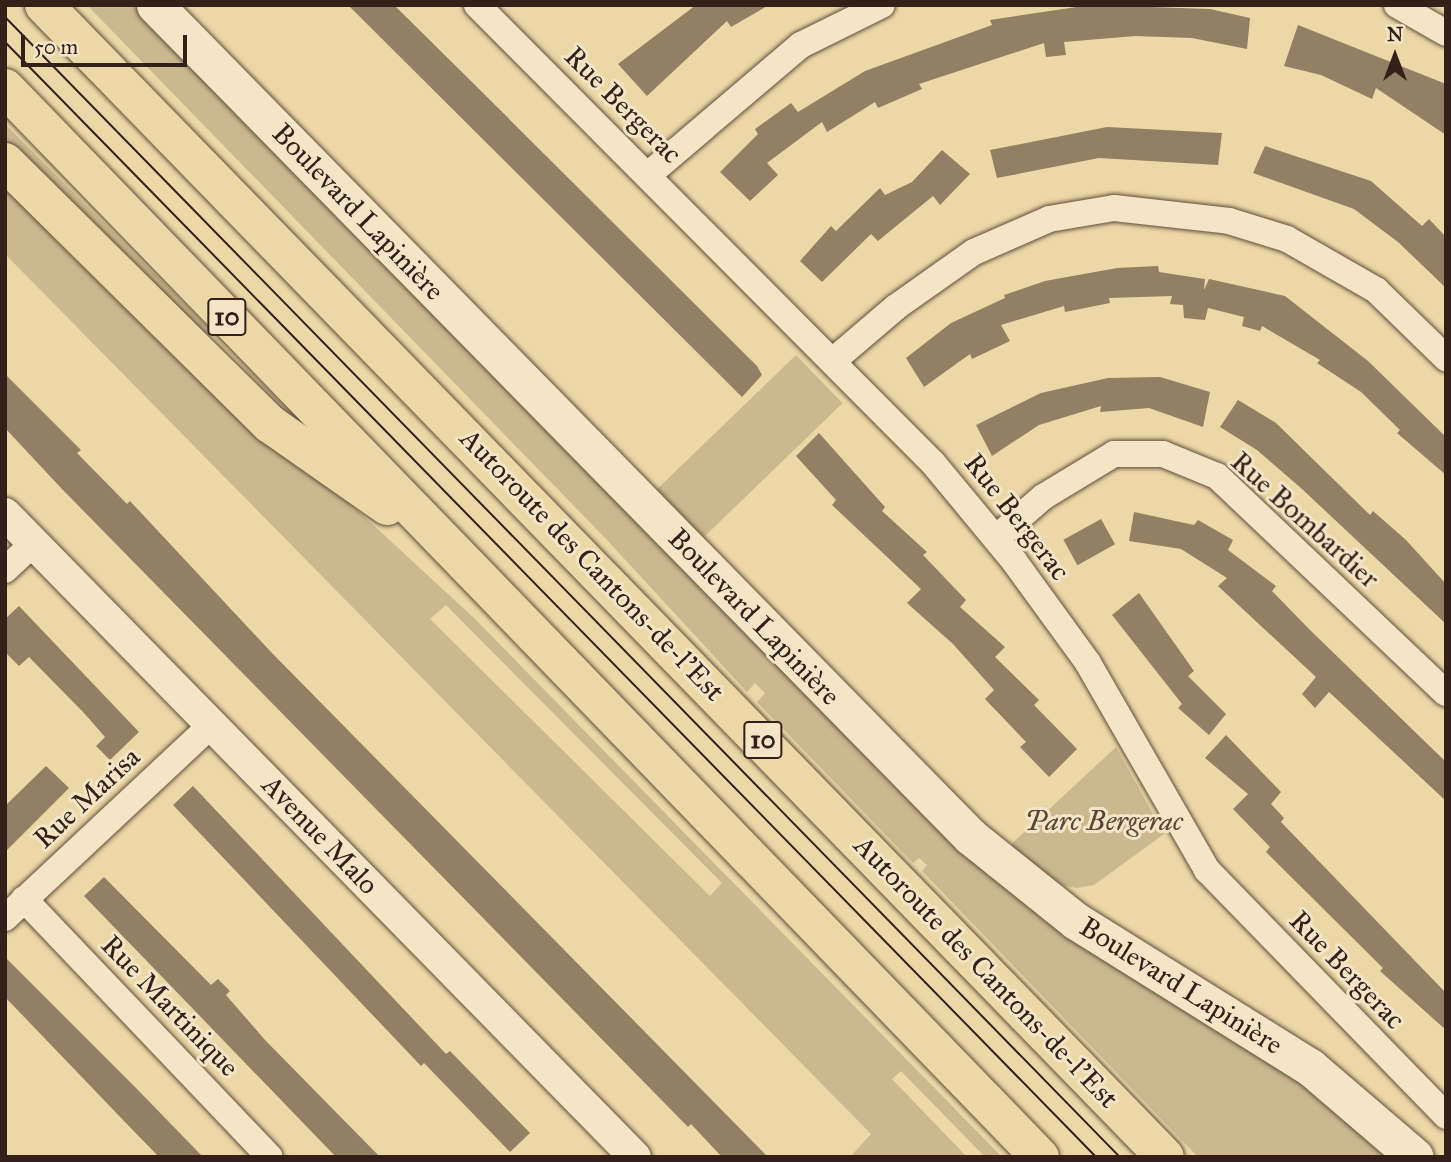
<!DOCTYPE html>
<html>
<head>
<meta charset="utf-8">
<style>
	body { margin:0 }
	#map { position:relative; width:1451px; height:1162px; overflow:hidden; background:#ecd7a7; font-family:"IM FELL Great Primer",serif }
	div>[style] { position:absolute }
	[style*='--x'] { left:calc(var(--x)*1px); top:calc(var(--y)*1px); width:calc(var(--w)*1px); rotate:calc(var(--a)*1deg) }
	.green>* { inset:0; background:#ccb88f; transform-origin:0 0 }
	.building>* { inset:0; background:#937f63; transform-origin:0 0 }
	.roads { filter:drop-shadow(0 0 2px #604e3c) drop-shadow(0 0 2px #604e3c) }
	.minor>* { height:26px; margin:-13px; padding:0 13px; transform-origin:13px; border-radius:13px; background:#f3e5c6 }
	.tertiary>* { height:32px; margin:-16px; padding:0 16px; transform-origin:16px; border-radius:16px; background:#f3e5c6 }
	.secondary>* { height:37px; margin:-18.5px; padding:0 18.5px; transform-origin:18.5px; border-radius:18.5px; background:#f3e5c6 }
	.motorway>* { height:38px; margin:-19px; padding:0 19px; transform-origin:19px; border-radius:19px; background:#ecd7a7 }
	.tram>* { height:2px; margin:-1px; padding:0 1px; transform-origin:1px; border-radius:1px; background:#322019 }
	span { translate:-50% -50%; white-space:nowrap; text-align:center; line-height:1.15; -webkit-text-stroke:6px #f3e5c6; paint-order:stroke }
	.shield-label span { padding:2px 5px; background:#f3e5c6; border:2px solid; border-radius:5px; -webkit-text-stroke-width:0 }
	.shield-label { font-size:26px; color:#322019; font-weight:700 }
	.street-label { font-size:28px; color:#322019 }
	.park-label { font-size:28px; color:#584636; font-style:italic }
	.frame { position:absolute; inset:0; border:7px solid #322019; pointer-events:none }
	.north { position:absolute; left:1360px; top:21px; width:70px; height:70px; -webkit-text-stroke:5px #f3e5c6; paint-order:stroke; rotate:0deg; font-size:19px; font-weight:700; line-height:28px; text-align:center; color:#322019 }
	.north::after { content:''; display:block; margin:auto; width:24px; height:32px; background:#322019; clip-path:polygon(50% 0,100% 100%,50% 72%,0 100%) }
	.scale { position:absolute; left:21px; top:35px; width:166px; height:32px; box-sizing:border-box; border:4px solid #322019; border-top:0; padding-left:9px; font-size:21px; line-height:24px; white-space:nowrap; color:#322019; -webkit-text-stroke:5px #f3e5c6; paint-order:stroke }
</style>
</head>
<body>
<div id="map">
	<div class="green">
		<i style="clip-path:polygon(87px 5px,133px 5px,944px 834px,1301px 1080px,1393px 1157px,1198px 1157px,922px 871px,927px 865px,919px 858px,913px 863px,757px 702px,765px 693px,755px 683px,747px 692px,607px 540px)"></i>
		<i style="left:5px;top:124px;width:294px;height:19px;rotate:45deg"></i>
		<i style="clip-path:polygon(evenodd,5px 185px,474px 618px,1002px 1157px,985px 1157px,901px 1071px,892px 1079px,967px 1157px,850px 1157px,871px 1134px,5px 254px,5px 185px,446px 605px,722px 883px,710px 896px,430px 619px,446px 605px)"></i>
		<i style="left:796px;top:355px;width:67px;height:197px;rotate:46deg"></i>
		<i style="clip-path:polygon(1116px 747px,1164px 834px,1094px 885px,1077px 888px,1057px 884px,1007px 848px)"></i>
	</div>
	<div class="building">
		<i style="clip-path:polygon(348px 5px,394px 5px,473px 83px,757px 366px,762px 375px,742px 397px)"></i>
		<i style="clip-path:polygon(696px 5px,769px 5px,731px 27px,727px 21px,647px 96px,618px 64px)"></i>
		<i style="clip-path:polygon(1090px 5px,1210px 9px,1250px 18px,1247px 49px,1192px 38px,1135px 36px,1064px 42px,1066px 55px,1046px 57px,1044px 43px,919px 84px,922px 89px,878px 108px,875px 102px,827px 132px,822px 122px,767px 163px,778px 175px,750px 201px,720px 172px,758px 134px,755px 129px,791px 103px,798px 112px,865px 71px,992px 25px,990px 20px)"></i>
		<i style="clip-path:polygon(1298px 25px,1446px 84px,1446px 135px,1376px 88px,1372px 99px,1321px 75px,1284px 66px)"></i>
		<i style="clip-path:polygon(1107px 127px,1222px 133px,1218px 165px,1099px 158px,997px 178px,990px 150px)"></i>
		<i style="clip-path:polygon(1265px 146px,1371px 181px,1422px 226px,1429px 219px,1446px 237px,1446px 288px,1398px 242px,1354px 209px,1253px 173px)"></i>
		<i style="clip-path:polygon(942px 150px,970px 174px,940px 205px,933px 196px,878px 241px,871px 234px,822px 282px,800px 261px,831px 226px,836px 231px,880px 188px,885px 195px,912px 182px)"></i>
		<i style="clip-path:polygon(1158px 266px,1159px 272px,1205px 279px,1204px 290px,1209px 279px,1285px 296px,1368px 361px,1446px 437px,1446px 475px,1397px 433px,1400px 430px,1361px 392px,1317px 363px,1320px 360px,1262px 326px,1260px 331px,1242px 326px,1244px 317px,1208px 308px,1205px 320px,1184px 318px,1183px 305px,1170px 304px,1172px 296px,1109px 298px,1110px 303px,1065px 312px,1064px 306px,1001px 325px,1010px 341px,972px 359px,970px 354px,924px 387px,906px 358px,951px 323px,1005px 298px,1004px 295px,1045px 281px,1117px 268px)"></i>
		<i style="clip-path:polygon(5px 374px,81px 450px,77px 453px,127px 504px,130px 501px,271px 652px,768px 1157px,722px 1157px,691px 1124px,688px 1127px,61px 488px,5px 428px)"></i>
		<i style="clip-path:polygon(1160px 377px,1210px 392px,1203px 427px,1149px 408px,1100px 412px,1101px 406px,1039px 425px,992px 456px,976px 425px,1041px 393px,1108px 378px)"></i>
		<i style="clip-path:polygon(1238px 400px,1276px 423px,1370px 515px,1373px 511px,1406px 540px,1446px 584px,1446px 624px,1302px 489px,1257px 450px,1220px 427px)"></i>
		<i style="clip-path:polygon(819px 433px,885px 507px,882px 511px,927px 552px,923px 555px,966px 600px,960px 607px,1005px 647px,995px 657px,1039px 700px,1034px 705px,1077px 749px,1049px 777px,1020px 747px,1026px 742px,985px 699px,994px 690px,953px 644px,907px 603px,921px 589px,832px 505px,836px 500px,796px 456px)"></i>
		<i style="clip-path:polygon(1134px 512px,1194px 525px,1198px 520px,1233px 540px,1228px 550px,1276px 586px,1272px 591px,1310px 630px,1446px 762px,1446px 801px,1329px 692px,1315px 708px,1302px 694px,1316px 677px,1218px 586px,1227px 578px,1181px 549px,1129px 541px)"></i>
		<i style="left:1101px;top:519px;width:29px;height:43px;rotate:61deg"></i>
		<i style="clip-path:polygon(1139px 593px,1194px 671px,1188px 676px,1226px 714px,1209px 735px,1178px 708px,1182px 704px,1112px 615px)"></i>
		<i style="clip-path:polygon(19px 606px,139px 732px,110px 760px,96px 746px,105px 737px,84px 713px,29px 657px,19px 666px,5px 652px,5px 619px)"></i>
		<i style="clip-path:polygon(1226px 735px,1281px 792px,1271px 804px,1284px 818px,1281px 822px,1446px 993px,1446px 1030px,1380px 971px,1383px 968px,1266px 852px,1270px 847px,1233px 809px,1248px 794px,1205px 758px)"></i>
		<i style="clip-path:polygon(46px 766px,69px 788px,5px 852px,5px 806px)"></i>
		<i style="clip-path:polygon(193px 786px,446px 1054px,450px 1051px,530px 1133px,510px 1152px,424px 1063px,421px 1066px,173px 805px)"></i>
		<i style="clip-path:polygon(104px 877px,211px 985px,218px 979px,230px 991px,226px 995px,265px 1040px,380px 1157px,336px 1157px,84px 896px)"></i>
		<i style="clip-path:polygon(5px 957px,136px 1088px,203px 1157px,159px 1157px,125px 1122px,5px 997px)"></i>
	</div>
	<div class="roads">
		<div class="minor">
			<i style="--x:477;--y:5;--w:646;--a:45.13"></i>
			<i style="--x:933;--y:463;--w:127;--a:50.4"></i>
			<i style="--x:1014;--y:561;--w:126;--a:54"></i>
			<i style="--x:1088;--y:663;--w:239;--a:60.1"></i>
			<i style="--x:1207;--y:870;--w:343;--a:45.8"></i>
			<i style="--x:1397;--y:5;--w:56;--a:29.7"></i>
			<i style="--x:648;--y:175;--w:201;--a:-40.4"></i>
			<i style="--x:801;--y:45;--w:90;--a:-26.3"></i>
			<i style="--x:834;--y:360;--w:82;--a:-40.5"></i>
			<i style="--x:896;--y:307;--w:95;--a:-35.2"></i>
			<i style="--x:974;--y:252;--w:82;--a:-23.7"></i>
			<i style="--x:1049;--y:219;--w:66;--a:-9.6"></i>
			<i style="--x:1114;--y:208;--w:116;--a:6.4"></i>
			<i style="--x:1229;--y:221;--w:61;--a:17.2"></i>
			<i style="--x:1287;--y:239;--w:103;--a:29.8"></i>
			<i style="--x:1376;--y:290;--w:98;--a:44.2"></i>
			<i style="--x:996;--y:538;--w:62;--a:-41.1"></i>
			<i style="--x:1043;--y:497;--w:83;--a:-31.2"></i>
			<i style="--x:1114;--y:454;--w:49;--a:0"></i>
			<i style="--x:1163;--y:454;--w:58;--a:22.2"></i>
			<i style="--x:1217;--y:476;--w:315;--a:43.5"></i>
			<i style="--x:5;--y:570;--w:40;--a:-43"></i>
			<i style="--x:24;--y:899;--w:356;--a:46.4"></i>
			<i style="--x:5;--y:918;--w:284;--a:-43.1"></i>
		</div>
		<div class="tertiary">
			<i style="--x:5;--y:514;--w:900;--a:45.59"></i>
		</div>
		<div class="secondary">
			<i style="--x:155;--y:5;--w:1165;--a:45.56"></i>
			<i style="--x:971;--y:837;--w:134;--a:38.7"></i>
			<i style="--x:1076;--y:921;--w:276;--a:32"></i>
			<i style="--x:1310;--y:1067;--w:138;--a:40.6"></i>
		</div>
		<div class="motorway">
			<i style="--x:44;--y:5;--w:1607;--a:45.78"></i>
			<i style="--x:5;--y:88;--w:1488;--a:45.93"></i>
			<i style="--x:5;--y:162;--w:373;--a:44.7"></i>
			<i style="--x:270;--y:424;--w:143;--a:35"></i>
		</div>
	</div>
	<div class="tram">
		<i style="--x:5;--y:17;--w:1595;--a:45.64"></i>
		<i style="--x:5;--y:42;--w:1560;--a:45.62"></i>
	</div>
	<div class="shield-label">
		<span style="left:227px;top:317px">10</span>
		<span style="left:763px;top:740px">10</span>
	</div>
	<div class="street-label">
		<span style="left:623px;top:105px;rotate:45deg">Rue Bergerac</span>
		<span style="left:358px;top:212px;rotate:46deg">Boulevard Lapinière</span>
		<span style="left:1017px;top:517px;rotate:52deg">Rue Bergerac</span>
		<span style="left:1305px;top:520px;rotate:42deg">Rue Bombardier</span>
		<span style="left:592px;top:565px;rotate:46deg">Autoroute des Cantons-de-l'Est</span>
		<span style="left:754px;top:617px;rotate:46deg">Boulevard Lapinière</span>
		<span style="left:87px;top:798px;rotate:-43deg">Rue Marisa</span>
		<span style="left:320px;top:835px;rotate:46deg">Avenue Malo</span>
		<span style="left:1347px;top:970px;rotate:46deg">Rue Bergerac</span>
		<span style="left:986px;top:972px;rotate:46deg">Autoroute des Cantons-de-l'Est</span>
		<span style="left:1181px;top:986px;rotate:32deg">Boulevard Lapinière</span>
		<span style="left:170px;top:1006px;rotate:46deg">Rue Martinique</span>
	</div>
	<div class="park-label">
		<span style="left:1104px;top:821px">Parc Bergerac</span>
	</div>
	<div class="frame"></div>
	<div class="north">N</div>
	<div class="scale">50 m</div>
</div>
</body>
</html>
